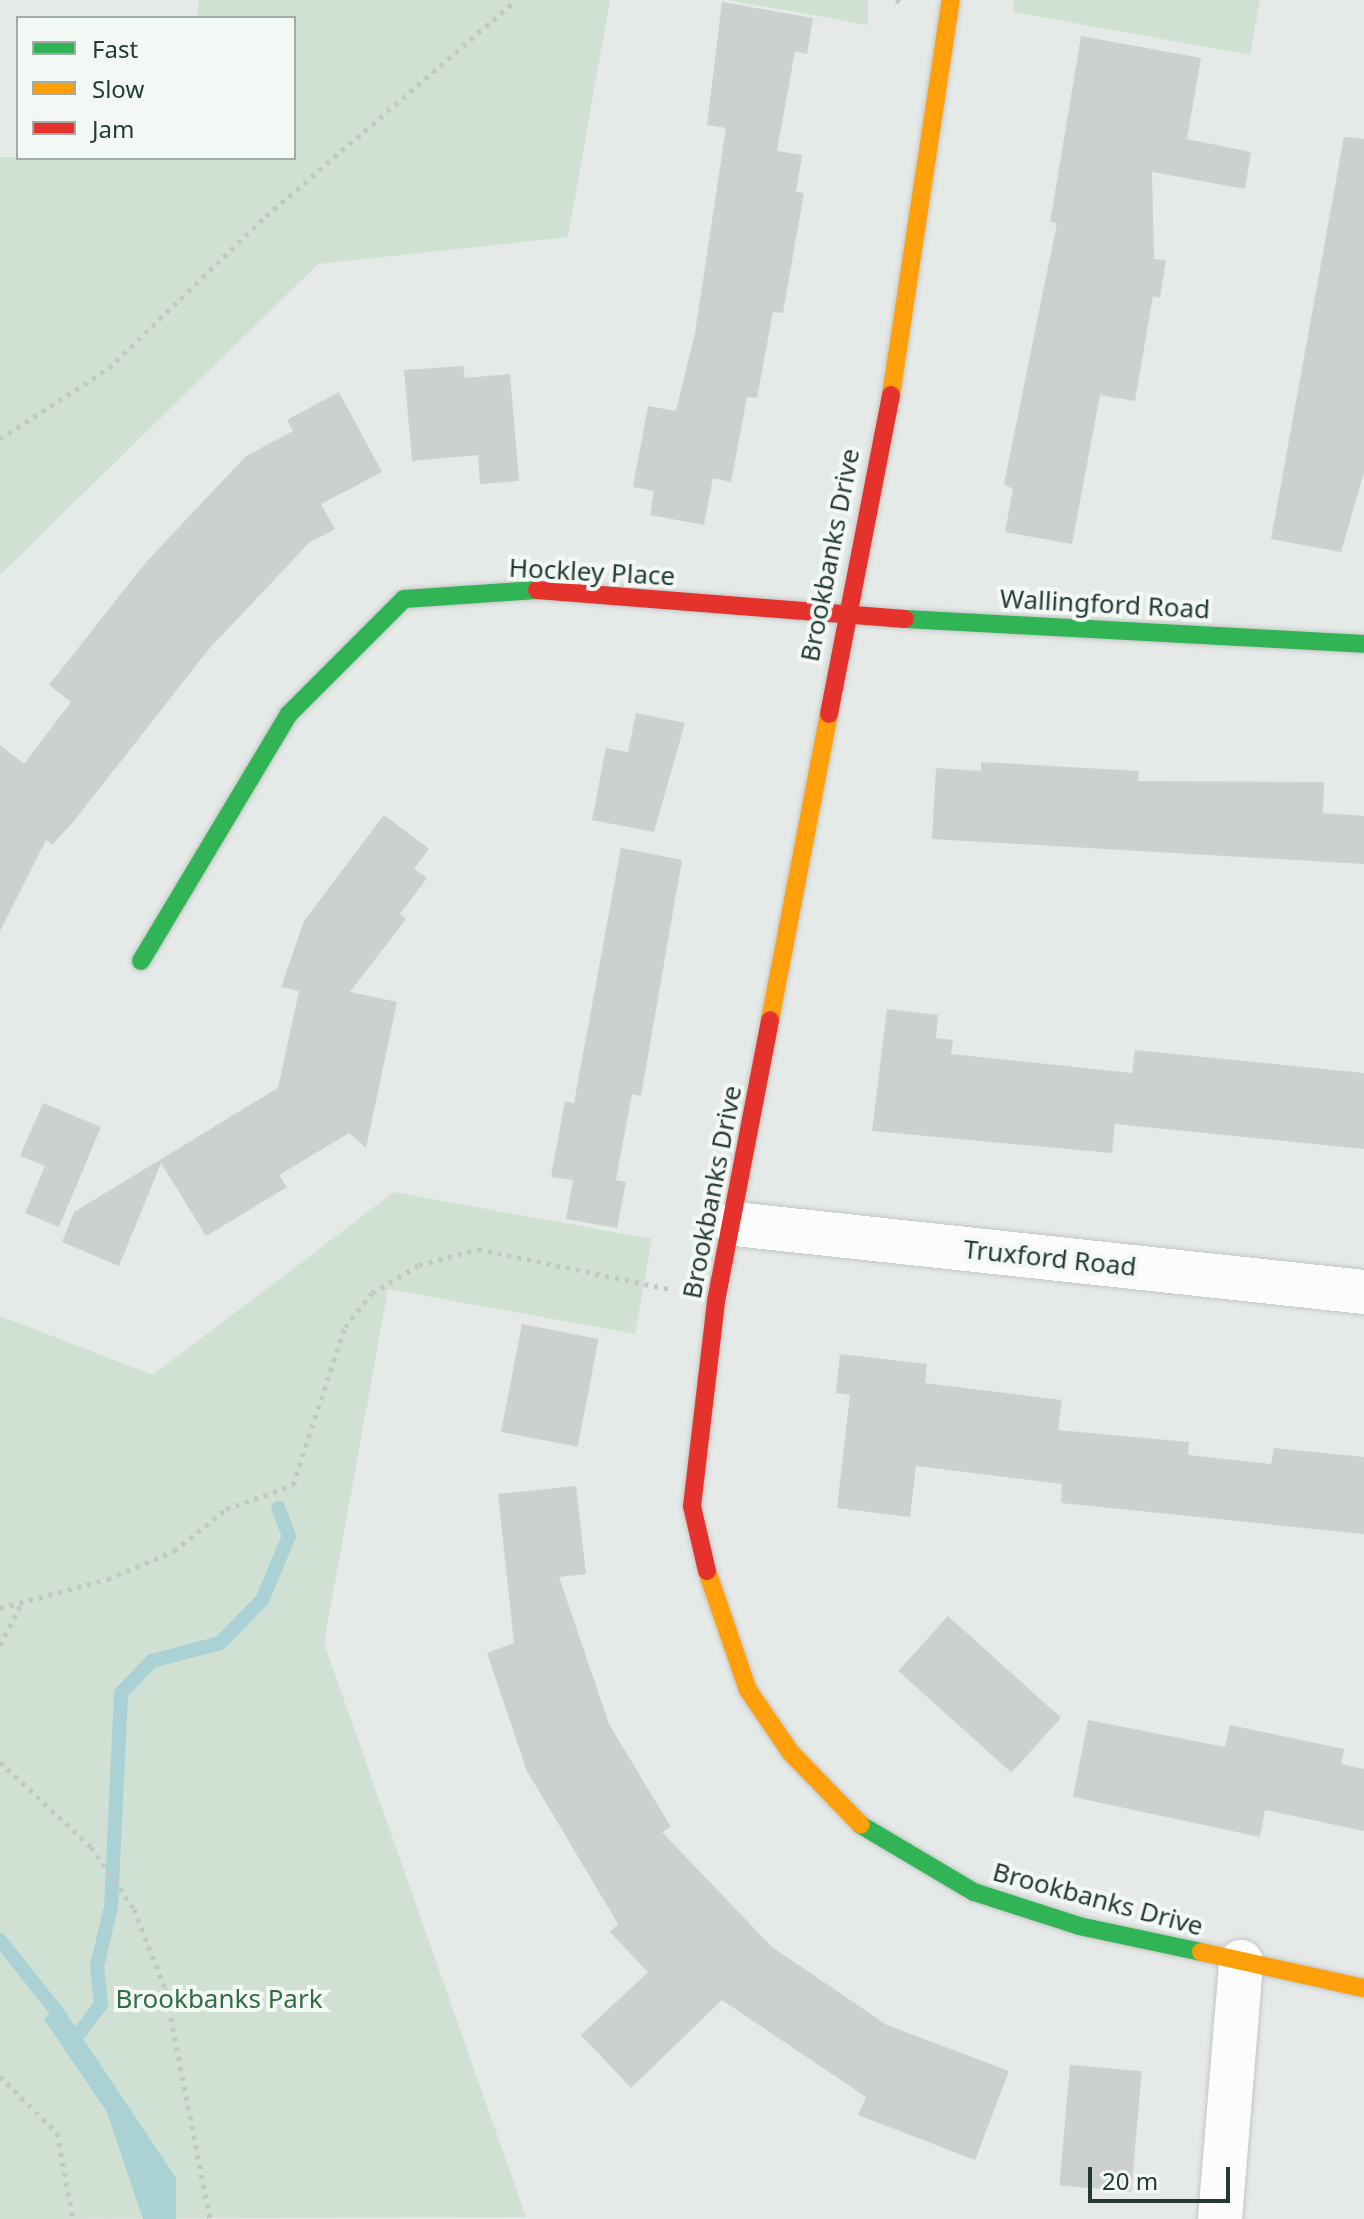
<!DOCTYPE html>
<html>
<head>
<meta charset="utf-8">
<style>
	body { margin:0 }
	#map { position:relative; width:1364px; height:2219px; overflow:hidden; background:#e5e9e7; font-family:"Noto Sans",sans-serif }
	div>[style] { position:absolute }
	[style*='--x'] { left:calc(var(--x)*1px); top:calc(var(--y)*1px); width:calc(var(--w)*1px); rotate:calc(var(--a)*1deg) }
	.green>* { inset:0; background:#d0e1d4 }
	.water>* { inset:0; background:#aad1d3 }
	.stream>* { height:14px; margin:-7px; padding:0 7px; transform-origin:7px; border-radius:7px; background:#aad1d3 }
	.building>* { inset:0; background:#ccd1cf; transform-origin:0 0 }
	.path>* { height:5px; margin-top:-2.5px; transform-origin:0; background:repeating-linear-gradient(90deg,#c2c9c5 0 4px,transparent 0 10px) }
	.roads { filter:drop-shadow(0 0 2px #c2c6c4) drop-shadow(0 0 2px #c2c6c4) }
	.street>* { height:44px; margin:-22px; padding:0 22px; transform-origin:22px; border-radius:22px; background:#fbfcfb }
	.fast>* { height:18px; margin:-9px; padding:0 9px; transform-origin:9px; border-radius:9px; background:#30b455 }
	.slow>* { height:18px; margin:-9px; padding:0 9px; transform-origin:9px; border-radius:9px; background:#ff9f0a }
	.jam>* { height:18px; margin:-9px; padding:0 9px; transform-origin:9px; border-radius:9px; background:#e5322d }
	span { translate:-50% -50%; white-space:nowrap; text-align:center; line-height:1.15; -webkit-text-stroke:8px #f3f8f5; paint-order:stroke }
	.street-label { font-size:26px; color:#243b33 }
	.park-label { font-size:26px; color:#326e45 }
	.legend { position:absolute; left:16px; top:16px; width:280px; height:144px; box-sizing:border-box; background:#f3f8f5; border:2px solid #a0aca7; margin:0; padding:10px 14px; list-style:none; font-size:24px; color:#243b33 }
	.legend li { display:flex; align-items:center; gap:16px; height:40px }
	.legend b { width:40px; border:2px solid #a0aca7 }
	.scale { position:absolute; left:1088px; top:2167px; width:142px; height:36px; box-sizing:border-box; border:4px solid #243b33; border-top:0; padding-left:10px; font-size:24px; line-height:28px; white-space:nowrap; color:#243b33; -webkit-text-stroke:6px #f3f8f5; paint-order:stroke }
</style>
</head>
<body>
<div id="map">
	<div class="green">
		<i style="clip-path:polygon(199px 0,610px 0,568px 237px,318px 264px,0 575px,0 157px,294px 158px,294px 18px,197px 18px)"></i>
		<i style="clip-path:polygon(728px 0,868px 0,868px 25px)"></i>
		<i style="clip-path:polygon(1014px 0,1260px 0,1250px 55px,1013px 12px)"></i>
		<i style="clip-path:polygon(394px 1192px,652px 1239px,635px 1334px,388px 1289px,324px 1643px,526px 2217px,0 2219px,0 1316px,153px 1375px)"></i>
	</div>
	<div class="water">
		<i style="clip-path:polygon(60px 2004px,176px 2178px,176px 2219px,143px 2219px,107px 2112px,44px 2019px)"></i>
	</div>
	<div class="stream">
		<i style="--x:0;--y:1940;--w:85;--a:51.7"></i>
		<i style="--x:81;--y:2031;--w:34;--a:-53"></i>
		<i style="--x:101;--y:2004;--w:38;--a:-96"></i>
		<i style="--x:97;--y:1966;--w:61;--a:-76.7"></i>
		<i style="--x:111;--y:1907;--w:214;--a:-87.3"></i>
		<i style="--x:121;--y:1693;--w:45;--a:-45.9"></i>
		<i style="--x:152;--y:1661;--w:70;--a:-14.8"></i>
		<i style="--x:220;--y:1643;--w:60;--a:-45.7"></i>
		<i style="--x:262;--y:1600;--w:69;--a:-67.1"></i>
		<i style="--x:289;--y:1536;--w:30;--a:-111"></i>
	</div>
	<div class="building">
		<i style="clip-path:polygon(722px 2px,813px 18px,807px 54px,795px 51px,777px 151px,802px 155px,796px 192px,804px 193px,783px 313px,773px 312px,757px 398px,747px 397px,731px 482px,713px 478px,704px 525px,650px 515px,654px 491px,633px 487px,648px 406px,676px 411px,695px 333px,726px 128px,707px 125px)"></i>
		<i style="clip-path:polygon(1081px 36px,1201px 58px,1187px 139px,1251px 152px,1245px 189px,1152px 172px,1154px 259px,1166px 260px,1160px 298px,1153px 296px,1135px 401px,1100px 395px,1072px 544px,1005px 532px,1013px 489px,1004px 484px,1057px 223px,1050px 222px)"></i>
		<i style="clip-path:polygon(1344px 137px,1364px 139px,1364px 472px,1341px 552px,1271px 539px)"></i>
		<i style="clip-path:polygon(463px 366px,465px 378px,510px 374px,519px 481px,480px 484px,478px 455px,412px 461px,404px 370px)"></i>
		<i style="clip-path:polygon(339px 392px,382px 472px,321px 504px,335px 529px,309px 543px,209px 649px,74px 821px,52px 845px,46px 840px,0 931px,0 745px,24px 764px,71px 702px,49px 685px,147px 561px,246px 456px,293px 431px,287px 420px)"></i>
		<i style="clip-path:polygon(636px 713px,685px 723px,654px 832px,592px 820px,606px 748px,628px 752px)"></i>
		<i style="clip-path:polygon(981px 762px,1139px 771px,1138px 781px,1324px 782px,1323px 813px,1364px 816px,1364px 864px,932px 839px,936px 768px,981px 771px)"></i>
		<i style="clip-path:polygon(384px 815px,429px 849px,414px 869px,427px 878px,400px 914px,406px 919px,350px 992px,397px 1002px,366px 1148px,349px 1133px,279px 1175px,287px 1187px,206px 1236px,161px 1163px,119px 1266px,62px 1242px,74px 1212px,278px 1088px,299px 991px,281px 987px,304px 921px)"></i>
		<i style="clip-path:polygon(621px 848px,682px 860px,641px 1096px,632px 1094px,616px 1180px,626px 1182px,617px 1228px,566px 1219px,573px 1180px,551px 1177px,565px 1101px,574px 1103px)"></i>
		<i style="clip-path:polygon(887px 1009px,938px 1015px,936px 1038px,953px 1040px,951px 1054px,1132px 1073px,1135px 1050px,1364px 1073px,1364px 1149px,1115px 1124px,1112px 1153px,872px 1131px)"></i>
		<i style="clip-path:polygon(43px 1103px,101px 1127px,59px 1227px,25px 1213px,45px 1166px,20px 1156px)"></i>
		<i style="left:522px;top:1324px;width:78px;height:110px;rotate:11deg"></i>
		<i style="clip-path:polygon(840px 1354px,927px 1364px,925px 1383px,1062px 1400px,1058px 1430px,1189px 1442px,1188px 1455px,1271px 1464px,1274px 1448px,1364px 1457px,1364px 1534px,1061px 1503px,1062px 1484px,916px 1466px,910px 1517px,837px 1508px,850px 1395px,836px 1393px)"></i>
		<i style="clip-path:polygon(576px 1486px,586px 1574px,559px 1577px,609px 1724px,671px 1827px,662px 1832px,772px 1947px,887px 2025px,1009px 2071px,975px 2160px,858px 2115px,866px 2097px,722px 2000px,631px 2088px,581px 2035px,648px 1972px,610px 1932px,618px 1924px,527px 1771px,487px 1653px,514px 1643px,498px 1494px)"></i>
		<i style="left:948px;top:1616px;width:152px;height:74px;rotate:42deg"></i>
		<i style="clip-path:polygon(1088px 1720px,1225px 1747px,1230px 1725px,1344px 1749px,1341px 1764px,1364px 1769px,1364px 1831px,1265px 1810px,1260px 1837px,1073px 1797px)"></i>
		<i style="left:1070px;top:2065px;width:72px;height:121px;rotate:5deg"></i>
	</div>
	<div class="path">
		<i style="--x:896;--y:0;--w:10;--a:29"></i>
		<i style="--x:0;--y:439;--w:130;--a:-33.1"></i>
		<i style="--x:109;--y:368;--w:219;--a:-44.1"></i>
		<i style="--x:266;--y:216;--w:330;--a:-40.8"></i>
		<i style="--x:0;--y:1608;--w:112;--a:-15"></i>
		<i style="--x:108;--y:1579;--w:72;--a:-23"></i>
		<i style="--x:174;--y:1551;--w:67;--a:-38.9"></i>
		<i style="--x:226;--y:1509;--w:71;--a:-19.7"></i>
		<i style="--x:293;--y:1485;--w:166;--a:-71.8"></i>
		<i style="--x:345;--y:1327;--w:43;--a:-51.5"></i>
		<i style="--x:372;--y:1293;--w:55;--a:-30.8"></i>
		<i style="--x:419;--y:1265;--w:61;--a:-15.2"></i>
		<i style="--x:478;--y:1249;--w:196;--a:11.8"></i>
		<i style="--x:0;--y:1645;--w:50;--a:-62.4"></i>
		<i style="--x:0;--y:1762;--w:125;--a:43"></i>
		<i style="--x:91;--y:1847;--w:75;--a:55.3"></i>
		<i style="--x:134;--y:1909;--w:85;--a:68.6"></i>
		<i style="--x:165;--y:1988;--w:235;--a:79"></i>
		<i style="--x:0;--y:2076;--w:81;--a:45"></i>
		<i style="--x:57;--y:2133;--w:87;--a:79.5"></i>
	</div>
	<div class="roads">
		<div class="street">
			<i style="--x:735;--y:1224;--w:633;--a:6.17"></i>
			<i style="--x:1220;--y:2219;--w:258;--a:-85.3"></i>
		</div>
		<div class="fast">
			<i style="--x:905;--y:619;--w:460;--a:3.1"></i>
			<i style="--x:141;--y:961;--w:287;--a:-59.1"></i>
			<i style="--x:288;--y:715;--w:164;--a:-45"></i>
			<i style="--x:404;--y:599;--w:133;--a:-3.9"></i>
			<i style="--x:861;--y:1825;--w:131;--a:30.7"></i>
			<i style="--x:974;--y:1892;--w:110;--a:17.9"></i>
			<i style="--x:1079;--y:1926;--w:125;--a:12"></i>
		</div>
		<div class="slow">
			<i style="--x:891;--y:395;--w:400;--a:-81.4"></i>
			<i style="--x:770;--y:1020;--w:312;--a:-79.1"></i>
			<i style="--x:707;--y:1571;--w:126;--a:71"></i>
			<i style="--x:748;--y:1690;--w:76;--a:55.7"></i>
			<i style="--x:791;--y:1753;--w:100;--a:45.8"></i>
			<i style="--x:1201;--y:1952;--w:167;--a:12.5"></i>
		</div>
		<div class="jam">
			<i style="--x:537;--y:590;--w:369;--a:4.5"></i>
			<i style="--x:829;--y:714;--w:325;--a:-79"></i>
			<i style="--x:707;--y:1571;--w:67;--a:-103"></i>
			<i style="--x:692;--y:1506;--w:206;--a:-83.3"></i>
			<i style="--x:716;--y:1301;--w:286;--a:-79.1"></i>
		</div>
	</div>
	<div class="street-label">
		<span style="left:830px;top:555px;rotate:-79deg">Brookbanks Drive</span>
		<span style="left:592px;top:572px;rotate:3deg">Hockley Place</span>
		<span style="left:1105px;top:604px;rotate:3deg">Wallingford Road</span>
		<span style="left:712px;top:1192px;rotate:-79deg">Brookbanks Drive</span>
		<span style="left:1050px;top:1258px;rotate:6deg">Truxford Road</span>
		<span style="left:1098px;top:1899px;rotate:15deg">Brookbanks Drive</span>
	</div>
	<div class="park-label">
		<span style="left:219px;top:1999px">Brookbanks Park</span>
	</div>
	<ul class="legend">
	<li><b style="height:10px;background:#30b455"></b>Fast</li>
	<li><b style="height:10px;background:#ff9f0a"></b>Slow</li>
	<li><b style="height:10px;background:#e5322d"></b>Jam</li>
	</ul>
	<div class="scale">20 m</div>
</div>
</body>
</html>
